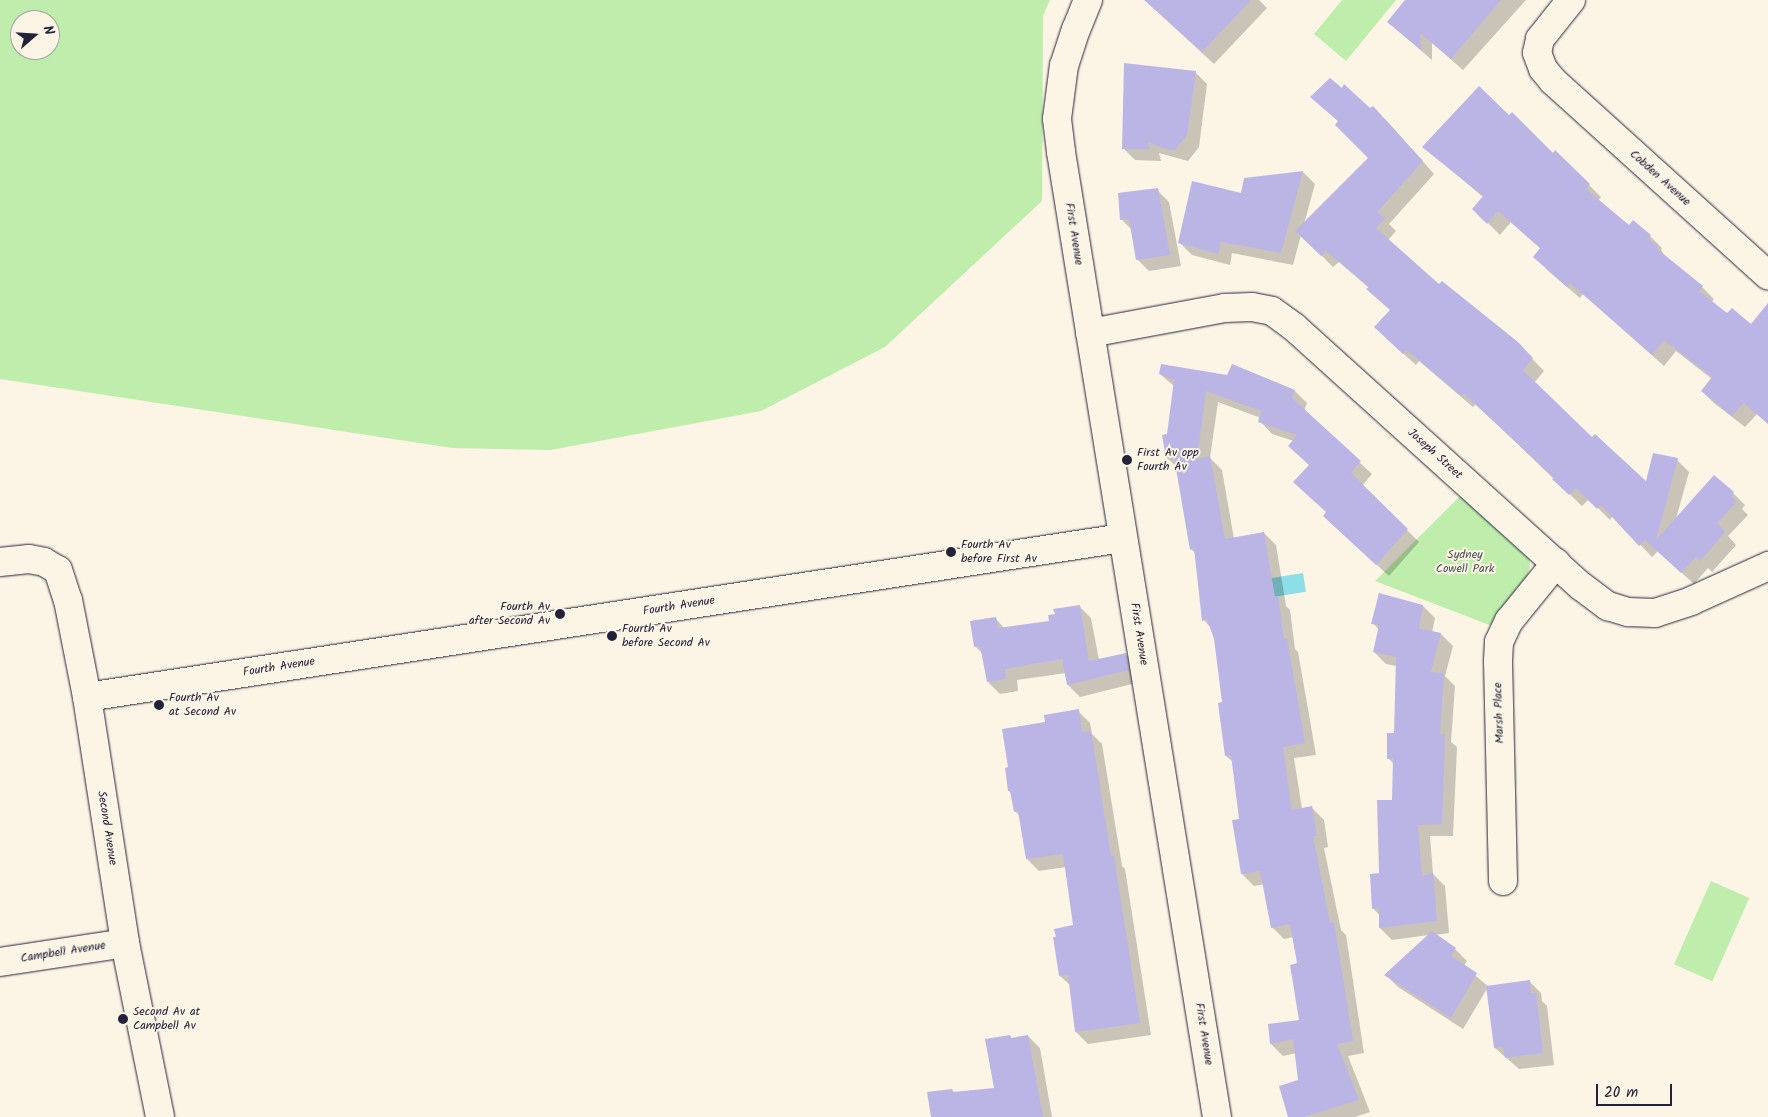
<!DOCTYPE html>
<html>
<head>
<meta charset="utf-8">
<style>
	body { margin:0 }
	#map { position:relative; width:1768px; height:1117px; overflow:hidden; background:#fcf5e5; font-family:Kalam,sans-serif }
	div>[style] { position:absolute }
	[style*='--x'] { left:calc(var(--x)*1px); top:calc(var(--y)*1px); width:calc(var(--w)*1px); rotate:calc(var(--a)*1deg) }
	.green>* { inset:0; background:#bfeeac; transform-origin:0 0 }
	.water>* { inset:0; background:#8ddee6; transform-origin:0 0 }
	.shadow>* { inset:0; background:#0003 }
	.building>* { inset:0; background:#bbb5e6 }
	.roads { filter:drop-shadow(0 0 1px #22223b) drop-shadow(0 0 1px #22223b) }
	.minor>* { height:28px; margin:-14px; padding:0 14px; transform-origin:14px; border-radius:14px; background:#fcf5e5 }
	.dots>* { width:14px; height:14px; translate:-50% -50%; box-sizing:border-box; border:2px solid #fcf5e5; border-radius:50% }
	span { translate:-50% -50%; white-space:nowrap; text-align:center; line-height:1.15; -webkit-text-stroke:4px #fcf5e5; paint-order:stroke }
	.street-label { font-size:12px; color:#22223b }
	.poi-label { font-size:12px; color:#22223b }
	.left { translate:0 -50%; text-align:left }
	.right { translate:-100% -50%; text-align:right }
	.park-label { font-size:12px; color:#495557 }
	.north { position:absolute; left:10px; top:10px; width:50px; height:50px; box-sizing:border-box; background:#fcf5e5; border:1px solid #a5a1a1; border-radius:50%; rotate:71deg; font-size:14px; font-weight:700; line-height:20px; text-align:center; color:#22223b }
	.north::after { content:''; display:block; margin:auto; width:18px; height:22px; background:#22223b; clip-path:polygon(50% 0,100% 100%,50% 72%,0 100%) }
	.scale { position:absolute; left:1596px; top:1084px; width:76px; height:22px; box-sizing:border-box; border:2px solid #22223b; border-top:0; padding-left:6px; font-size:15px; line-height:18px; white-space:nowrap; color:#22223b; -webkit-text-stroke:4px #fcf5e5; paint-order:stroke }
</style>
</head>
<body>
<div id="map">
	<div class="green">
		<i style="clip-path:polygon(evenodd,0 0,1050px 0,1043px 16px,1042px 201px,885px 347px,761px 411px,551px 450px,452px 448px,0 379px,0 0,20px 20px,50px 20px,50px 50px,20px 50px,20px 20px)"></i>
		<i style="clip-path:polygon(1342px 0,1396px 0,1346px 61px,1314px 34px)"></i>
		<i style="clip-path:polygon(1463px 493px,1529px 557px,1530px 566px,1527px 577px,1492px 626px,1375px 581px)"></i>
		<i style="left:1711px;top:881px;width:42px;height:91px;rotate:24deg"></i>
	</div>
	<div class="water">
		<i style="left:1303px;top:573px;width:19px;height:39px;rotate:81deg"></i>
	</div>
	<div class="shadow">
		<i style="clip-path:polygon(1156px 0,1259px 0,1267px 8px,1214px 64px,1163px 17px)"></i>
		<i style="clip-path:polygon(1407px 0,1526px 0,1463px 70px,1432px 43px,1432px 60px,1388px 22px)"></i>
		<i style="clip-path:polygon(1195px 72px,1207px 84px,1199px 147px,1188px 161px,1159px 153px,1161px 161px,1135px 160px,1123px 148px)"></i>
		<i style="clip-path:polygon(1312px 97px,1370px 110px,1385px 119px,1434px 174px,1389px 224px,1396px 231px,1388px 240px,1440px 286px,1517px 343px,1544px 371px,1534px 383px,1592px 438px,1647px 483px,1677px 460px,1689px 472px,1676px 519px,1733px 493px,1745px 505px,1742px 509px,1748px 515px,1728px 536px,1736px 545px,1712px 572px,1708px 568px,1694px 584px,1658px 551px,1652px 557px,1613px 516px,1610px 520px,1589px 499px,1582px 506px,1476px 404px,1473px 407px,1419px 361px,1416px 365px,1387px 339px,1391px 310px,1369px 288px,1339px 262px,1333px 267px,1301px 235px,1293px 265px,1232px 253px,1230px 265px,1192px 255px,1180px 243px,1242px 195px,1245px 179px,1303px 172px,1315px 184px,1304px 224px,1370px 159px,1339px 122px)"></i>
		<i style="clip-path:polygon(1509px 117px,1589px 185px,1601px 197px,1598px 201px,1629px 227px,1650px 236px,1662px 248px,1661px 250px,1668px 260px,1702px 287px,1714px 299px,1711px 303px,1727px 315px,1751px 325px,1768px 316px,1768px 424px,1757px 414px,1745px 427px,1714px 403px,1702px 391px,1712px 379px,1676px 351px,1664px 366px,1583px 294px,1580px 298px,1546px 269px,1541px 249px,1511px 222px,1500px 235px,1474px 209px,1483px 197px,1424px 147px)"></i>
		<i style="clip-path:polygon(1157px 190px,1169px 202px,1181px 266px,1149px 271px,1137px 259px,1132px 230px,1121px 219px)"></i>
		<i style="clip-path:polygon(1160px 374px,1295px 391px,1307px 403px,1304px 411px,1372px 474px,1362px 486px,1419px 542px,1389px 576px,1337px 528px,1328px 513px,1310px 465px,1294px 441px,1272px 434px,1260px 421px,1261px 418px,1218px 402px,1210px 458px,1222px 470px,1234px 539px,1264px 533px,1276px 545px,1286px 606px,1290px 610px,1295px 649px,1298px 652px,1316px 755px,1294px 758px,1302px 809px,1312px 808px,1324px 820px,1328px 847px,1324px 848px,1341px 930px,1346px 935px,1364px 1053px,1348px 1056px,1370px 1112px,1355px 1117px,1289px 1117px,1300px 1080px,1296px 1053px,1283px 1056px,1271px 1044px,1300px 1021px,1298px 964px,1293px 937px,1284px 939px,1272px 927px,1264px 884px,1254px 886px,1242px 874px,1240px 820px,1233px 762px,1226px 756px,1223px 703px,1215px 639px,1211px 628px,1204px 620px,1196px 554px,1191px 549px,1178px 468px,1167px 458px,1168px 435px,1175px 387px)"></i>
		<i style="clip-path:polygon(1079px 606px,1091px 618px,1099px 660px,1126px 655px,1138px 667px,1140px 682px,1080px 697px,1068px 685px,1066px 673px,1017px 680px,1018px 691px,1000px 694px,988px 682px,982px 653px,975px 646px,996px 619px,1005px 629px,1051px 622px)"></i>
		<i style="clip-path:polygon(1423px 606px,1435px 618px,1432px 632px,1441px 634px,1453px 646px,1445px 676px,1455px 686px,1451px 742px,1457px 747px,1453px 836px,1430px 836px,1433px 874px,1445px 886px,1449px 933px,1435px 935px,1455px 949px,1467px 961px,1464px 966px,1489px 987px,1529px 981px,1541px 993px,1542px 1001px,1547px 1006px,1554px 1065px,1519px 1069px,1495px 1048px,1488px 987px,1463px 1029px,1398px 987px,1386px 975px,1429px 935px,1392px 940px,1380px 928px,1380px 916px,1373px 908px,1393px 801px,1394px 764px,1388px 758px,1395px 735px,1397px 666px,1386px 664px,1374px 652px,1379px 630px,1373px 623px)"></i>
		<i style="clip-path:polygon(1078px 711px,1090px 723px,1092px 734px,1102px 744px,1122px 866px,1125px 869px,1151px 1035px,1088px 1044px,1076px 1032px,1071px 986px,1060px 976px,1075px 926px,1066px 867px,1039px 871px,1027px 859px,1020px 816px,1015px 811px,1012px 794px,1009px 791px,1009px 768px,1046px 723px)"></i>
		<i style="clip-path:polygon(1010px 1036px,1012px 1039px,1028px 1036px,1040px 1048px,1052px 1117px,933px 1117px,952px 1090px,955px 1093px,995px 1090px)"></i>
	</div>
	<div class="building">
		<i style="clip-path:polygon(1144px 0,1251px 0,1202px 52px)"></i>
		<i style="clip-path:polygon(1405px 0,1501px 0,1451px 59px,1420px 33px,1421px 50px,1387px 22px)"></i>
		<i style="clip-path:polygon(1124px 63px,1196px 71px,1187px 135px,1175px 150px,1168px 150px,1148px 142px,1150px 149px,1122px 149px)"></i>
		<i style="clip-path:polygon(1330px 78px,1342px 88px,1344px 84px,1370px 108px,1373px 106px,1423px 161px,1377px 212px,1385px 218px,1376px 228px,1439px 284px,1442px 281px,1518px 342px,1533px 358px,1523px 370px,1592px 437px,1595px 434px,1646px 481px,1653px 453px,1678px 458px,1656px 540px,1714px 475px,1734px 492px,1731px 496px,1737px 502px,1717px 523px,1725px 532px,1700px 561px,1696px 557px,1681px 573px,1645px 540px,1639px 546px,1601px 505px,1597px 509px,1576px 488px,1569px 495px,1552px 479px,1554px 478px,1463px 393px,1461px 396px,1407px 350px,1403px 354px,1374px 327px,1390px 310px,1366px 289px,1369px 287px,1326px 251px,1321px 256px,1295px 231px,1368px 158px,1335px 125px,1338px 121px,1310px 97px)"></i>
		<i style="clip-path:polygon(1479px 86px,1509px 115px,1512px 112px,1553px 153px,1555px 150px,1590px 184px,1586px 189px,1629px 225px,1633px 220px,1651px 235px,1648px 239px,1658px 246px,1656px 248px,1703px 286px,1699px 291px,1727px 313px,1732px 308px,1751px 324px,1768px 303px,1768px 424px,1744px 403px,1732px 416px,1701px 391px,1712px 377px,1664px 340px,1652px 355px,1570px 283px,1567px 287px,1533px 257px,1540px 248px,1498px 211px,1487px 224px,1472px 209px,1483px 196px,1422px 147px)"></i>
		<i style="clip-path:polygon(1303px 171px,1281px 253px,1221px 242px,1218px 254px,1178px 243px,1192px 181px,1241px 193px,1244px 178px)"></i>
		<i style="clip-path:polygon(1158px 188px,1170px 255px,1136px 260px,1129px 219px,1120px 220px,1118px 193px)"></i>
		<i style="clip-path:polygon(1161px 364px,1227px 375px,1232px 364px,1295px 390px,1292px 398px,1361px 461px,1351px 473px,1408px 529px,1376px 565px,1323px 516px,1326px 512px,1293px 482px,1309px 465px,1288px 446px,1297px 435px,1258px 422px,1261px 411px,1206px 391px,1197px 459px,1210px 456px,1225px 539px,1264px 532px,1275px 597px,1278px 596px,1284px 639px,1287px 638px,1305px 743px,1283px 747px,1292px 810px,1312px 806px,1317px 836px,1313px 836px,1330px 923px,1334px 922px,1353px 1041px,1337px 1044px,1359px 1100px,1304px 1117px,1288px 1117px,1279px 1086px,1298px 1080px,1293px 1039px,1270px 1044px,1268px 1024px,1299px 1020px,1290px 965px,1297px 963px,1290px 924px,1271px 928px,1260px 871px,1241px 874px,1232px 820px,1239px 819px,1231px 755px,1225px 756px,1218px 703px,1222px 702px,1214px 639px,1207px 619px,1202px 621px,1194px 548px,1190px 550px,1174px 457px,1166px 458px,1162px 435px,1167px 434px,1174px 380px,1159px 374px)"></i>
		<i style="clip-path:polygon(1379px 593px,1423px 605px,1419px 628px,1441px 633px,1431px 672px,1444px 673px,1440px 734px,1445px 734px,1442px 824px,1418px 825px,1422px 876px,1433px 873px,1437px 921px,1379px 928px,1379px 908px,1372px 909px,1370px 874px,1379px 873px,1377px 800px,1392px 800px,1393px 758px,1387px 759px,1387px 733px,1394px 733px,1396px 657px,1373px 652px,1379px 625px,1371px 624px)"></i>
		<i style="clip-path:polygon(1080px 605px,1089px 661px,1126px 653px,1129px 670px,1067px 685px,1062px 659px,1005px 669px,1006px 679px,987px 682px,980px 646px,974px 647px,970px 621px,996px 617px,998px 628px,1049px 621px,1048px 615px,1055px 614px,1053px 609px)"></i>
		<i style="clip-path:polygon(1079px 709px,1082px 732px,1091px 731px,1111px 856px,1114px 856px,1140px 1023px,1075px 1032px,1068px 975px,1059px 976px,1053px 937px,1056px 937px,1054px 929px,1073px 925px,1063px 854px,1026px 859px,1018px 811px,1014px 812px,1010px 791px,1008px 791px,1005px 768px,1008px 767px,1002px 729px,1045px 722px,1044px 715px)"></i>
		<i style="clip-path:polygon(1432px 931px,1456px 948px,1451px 956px,1477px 973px,1451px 1018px,1384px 975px)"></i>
		<i style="clip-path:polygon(1530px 980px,1531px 993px,1536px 993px,1543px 1053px,1505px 1058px,1503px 1047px,1494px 1048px,1486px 986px)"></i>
		<i style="clip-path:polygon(1010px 1035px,1011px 1038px,1028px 1035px,1043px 1117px,931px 1117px,927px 1092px,952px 1089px,953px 1092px,994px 1088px,985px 1039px)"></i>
	</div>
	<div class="roads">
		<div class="minor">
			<i style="--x:1088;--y:0;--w:31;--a:112"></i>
			<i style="--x:1076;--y:29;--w:38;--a:108"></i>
			<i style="--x:1064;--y:65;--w:54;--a:97.4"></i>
			<i style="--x:1057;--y:119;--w:33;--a:83"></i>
			<i style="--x:1061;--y:152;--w:978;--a:80.82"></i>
			<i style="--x:1571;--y:0;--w:50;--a:128.5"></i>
			<i style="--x:1540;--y:39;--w:14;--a:102"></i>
			<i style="--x:1537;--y:53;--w:17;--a:69"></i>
			<i style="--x:1543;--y:69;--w:16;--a:50"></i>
			<i style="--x:1553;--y:81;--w:290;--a:42.1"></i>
			<i style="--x:1090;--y:333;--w:137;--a:-10.5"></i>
			<i style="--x:1225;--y:308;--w:27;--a:-2"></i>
			<i style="--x:1252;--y:307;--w:20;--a:11"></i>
			<i style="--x:1272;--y:311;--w:27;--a:36"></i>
			<i style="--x:1294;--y:327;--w:387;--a:42.1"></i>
			<i style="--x:1581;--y:586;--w:34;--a:37"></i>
			<i style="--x:1608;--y:606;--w:21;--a:17"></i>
			<i style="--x:1628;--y:612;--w:27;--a:2"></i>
			<i style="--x:1655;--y:613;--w:38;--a:-18"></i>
			<i style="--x:1691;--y:601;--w:85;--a:-24.4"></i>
			<i style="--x:0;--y:562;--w:29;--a:-6"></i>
			<i style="--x:29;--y:559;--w:15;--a:11"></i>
			<i style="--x:44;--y:562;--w:16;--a:30"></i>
			<i style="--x:58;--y:570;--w:32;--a:72"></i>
			<i style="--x:68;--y:600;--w:99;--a:78.9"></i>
			<i style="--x:87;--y:697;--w:249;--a:81.2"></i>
			<i style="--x:125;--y:943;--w:177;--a:78.6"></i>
			<i style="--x:87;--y:697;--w:1048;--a:-8.73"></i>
			<i style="--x:1503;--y:881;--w:220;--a:-91.3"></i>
			<i style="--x:1498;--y:661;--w:19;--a:-87"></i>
			<i style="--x:1499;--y:642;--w:23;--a:-65"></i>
			<i style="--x:1509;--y:621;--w:75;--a:-51"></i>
			<i style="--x:0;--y:962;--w:126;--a:-8.6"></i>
		</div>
	</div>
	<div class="dots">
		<i style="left:1127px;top:460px;background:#22223b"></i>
		<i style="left:951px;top:552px;background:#22223b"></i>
		<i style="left:560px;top:614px;background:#22223b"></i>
		<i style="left:612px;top:636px;background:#22223b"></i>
		<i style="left:159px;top:705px;background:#22223b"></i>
		<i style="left:123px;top:1019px;background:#22223b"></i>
	</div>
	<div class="street-label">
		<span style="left:1660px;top:178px;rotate:42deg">Cobden Avenue</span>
		<span style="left:1074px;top:234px;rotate:81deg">First Avenue</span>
		<span style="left:1435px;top:454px;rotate:42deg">Joseph Street</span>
		<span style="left:679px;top:606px;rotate:-9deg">Fourth Avenue</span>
		<span style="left:1139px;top:634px;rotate:81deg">First Avenue</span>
		<span style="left:279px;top:667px;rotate:-9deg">Fourth Avenue</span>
		<span style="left:1499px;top:713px;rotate:-92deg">Marsh Place</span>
		<span style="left:107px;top:828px;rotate:81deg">Second Avenue</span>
		<span style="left:63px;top:952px;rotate:-9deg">Campbell Avenue</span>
		<span style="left:1204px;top:1034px;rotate:81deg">First Avenue</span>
	</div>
	<div class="poi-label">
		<span class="left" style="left:1137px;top:460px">First Av opp<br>Fourth Av</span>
		<span class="left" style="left:961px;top:552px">Fourth Av<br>before First Av</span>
		<span class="right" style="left:550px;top:614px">Fourth Av<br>after Second Av</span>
		<span class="left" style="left:622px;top:636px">Fourth Av<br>before Second Av</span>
		<span class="left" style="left:169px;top:705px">Fourth Av<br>at Second Av</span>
		<span class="left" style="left:133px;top:1019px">Second Av at<br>Campbell Av</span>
	</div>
	<div class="park-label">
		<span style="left:1465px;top:562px">Sydney<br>Cowell Park</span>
	</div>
	<div class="north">N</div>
	<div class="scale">20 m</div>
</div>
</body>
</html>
